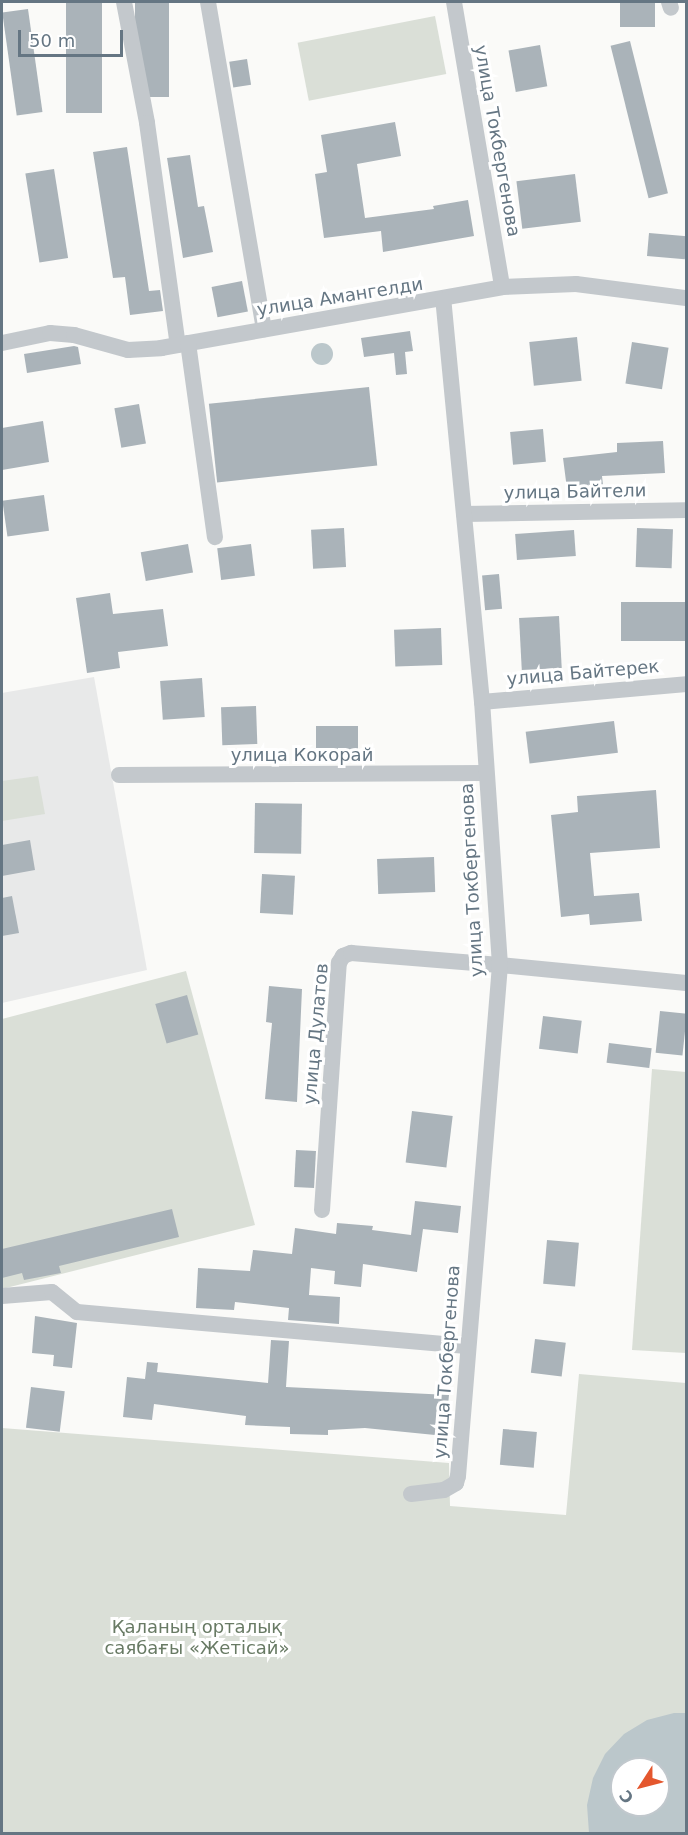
<!DOCTYPE html>
<html>
<head>
<meta charset="utf-8">
<style>
	body { margin:0 }
	#map { position:relative; width:688px; height:1835px; overflow:hidden; background:#fafaf8; font-family:"DejaVu Sans",sans-serif }
	div>[style] { position:absolute }
	[style*='--x'] { left:calc(var(--x)*1px); top:calc(var(--y)*1px); width:calc(var(--w)*1px); rotate:calc(var(--a)*1deg) }
	.built>* { inset:0; background:#e8e9e9 }
	.green>* { inset:0; background:#dadfd7; transform-origin:0 0 }
	.water>* { inset:0; background:#bbc7cb }
	.round { border-radius:50% }
	.building>* { inset:0; background:#aab3b9; transform-origin:0 0 }
	.minor>* { height:16px; margin:-8px; padding:0 8px; transform-origin:8px; border-radius:8px; background:#c3c8cc }
	span { translate:-50% -50%; white-space:nowrap; text-align:center; line-height:1.15; -webkit-text-stroke:6px #fff; paint-order:stroke }
	.street-label { font-size:18px; color:#657683 }
	.park-label { font-size:18px; color:#687a64 }
	.frame { position:absolute; inset:0; border:3px solid #657683; pointer-events:none }
	.north { position:absolute; left:610px; top:1757px; width:60px; height:60px; box-sizing:border-box; background:#fff; border:2px solid #c1c8cd; border-radius:50%; rotate:234deg; font-size:16px; font-weight:700; line-height:24px; text-align:center; color:#657683 }
	.north::after { content:''; display:block; margin:auto; width:21px; height:27px; background:#e4572e; clip-path:polygon(50% 0,100% 100%,50% 72%,0 100%) }
	.scale { position:absolute; left:18px; top:30px; width:105px; height:27px; box-sizing:border-box; border:3px solid #657683; border-top:0; padding-left:8px; font-size:18px; line-height:21px; white-space:nowrap; color:#657683; -webkit-text-stroke:4px #fff; paint-order:stroke }
</style>
</head>
<body>
<div id="map">
	<div class="built">
		<i style="clip-path:polygon(94px 677px,147px 970px,2px 1003px,2px 693px)"></i>
	</div>
	<div class="green">
		<i style="left:435px;top:16px;width:59px;height:140px;rotate:79deg"></i>
		<i style="clip-path:polygon(38px 776px,45px 814px,2px 821px,2px 781px)"></i>
		<i style="clip-path:polygon(186px 971px,255px 1225px,2px 1289px,2px 1019px)"></i>
		<i style="clip-path:polygon(652px 1069px,686px 1072px,686px 1353px,632px 1350px)"></i>
		<i style="clip-path:polygon(evenodd,579px 1374px,686px 1383px,686px 1833px,2px 1833px,2px 1428px,449px 1463px,450px 1506px,566px 1515px,579px 1374px,622px 1769px,658px 1769px,658px 1805px,622px 1805px,622px 1769px)"></i>
	</div>
	<div class="water">
		<i class="round" style="left:311px;top:343px;width:22px;height:22px"></i>
		<i style="clip-path:polygon(evenodd,674px 1713px,686px 1713px,686px 1833px,589px 1833px,587px 1805px,593px 1778px,605px 1754px,624px 1734px,647px 1720px,674px 1713px,622px 1769px,658px 1769px,658px 1805px,622px 1805px,622px 1769px)"></i>
	</div>
	<div class="building">
		<i style="left:66px;top:2px;width:36px;height:111px"></i>
		<i style="left:135px;top:2px;width:34px;height:95px"></i>
		<i style="left:620px;top:2px;width:35px;height:25px"></i>
		<i style="left:28px;top:9px;width:104px;height:26px;rotate:82deg"></i>
		<i style="left:630px;top:41px;width:157px;height:20px;rotate:76deg"></i>
		<i style="left:540px;top:45px;width:42px;height:32px;rotate:80deg"></i>
		<i style="left:247px;top:59px;width:26px;height:18px;rotate:81deg"></i>
		<i style="clip-path:polygon(395px 122px,401px 156px,357px 164px,365px 218px,434px 209px,433px 206px,468px 200px,474px 236px,383px 252px,381px 231px,324px 238px,315px 174px,327px 172px,321px 135px)"></i>
		<i style="clip-path:polygon(127px 147px,149px 291px,160px 290px,163px 311px,130px 315px,125px 277px,113px 278px,93px 152px)"></i>
		<i style="clip-path:polygon(190px 155px,198px 207px,204px 206px,213px 252px,183px 258px,167px 158px)"></i>
		<i style="left:54px;top:169px;width:90px;height:29px;rotate:81deg"></i>
		<i style="left:575px;top:174px;width:48px;height:59px;rotate:83deg"></i>
		<i style="left:649px;top:233px;width:38px;height:23px;rotate:5deg"></i>
		<i style="left:242px;top:281px;width:31px;height:31px;rotate:79deg"></i>
		<i style="clip-path:polygon(410px 331px,413px 351px,405px 352px,407px 374px,396px 375px,394px 353px,364px 357px,361px 338px)"></i>
		<i style="left:577px;top:337px;width:44px;height:48px;rotate:84deg"></i>
		<i style="left:632px;top:342px;width:37px;height:42px;rotate:9deg"></i>
		<i style="clip-path:polygon(74px 346px,78px 347px,81px 364px,27px 373px,24px 354px)"></i>
		<i style="left:369px;top:387px;width:79px;height:161px;rotate:84deg"></i>
		<i style="left:139px;top:404px;width:40px;height:25px;rotate:80deg"></i>
		<i style="clip-path:polygon(43px 421px,49px 462px,2px 470px,2px 428px)"></i>
		<i style="left:543px;top:429px;width:33px;height:33px;rotate:85deg"></i>
		<i style="clip-path:polygon(663px 441px,665px 473px,602px 476px,603px 485px,567px 489px,563px 458px,617px 452px,617px 443px)"></i>
		<i style="left:44px;top:495px;width:36px;height:42px;rotate:82deg"></i>
		<i style="left:344px;top:528px;width:39px;height:33px;rotate:87deg"></i>
		<i style="left:637px;top:528px;width:36px;height:39px;rotate:2deg"></i>
		<i style="left:574px;top:530px;width:26px;height:59px;rotate:86deg"></i>
		<i style="left:188px;top:544px;width:29px;height:48px;rotate:80deg"></i>
		<i style="left:251px;top:544px;width:32px;height:34px;rotate:83deg"></i>
		<i style="left:499px;top:574px;width:35px;height:17px;rotate:85deg"></i>
		<i style="clip-path:polygon(110px 593px,113px 614px,163px 609px,168px 646px,118px 652px,120px 668px,87px 673px,76px 598px)"></i>
		<i style="left:687px;top:602px;width:39px;height:66px;rotate:90deg"></i>
		<i style="left:559px;top:616px;width:52px;height:40px;rotate:87deg"></i>
		<i style="left:441px;top:628px;width:37px;height:47px;rotate:88deg"></i>
		<i style="left:202px;top:678px;width:39px;height:42px;rotate:86deg"></i>
		<i style="left:256px;top:706px;width:38px;height:35px;rotate:88deg"></i>
		<i style="left:614px;top:721px;width:32px;height:89px;rotate:83deg"></i>
		<i style="left:316px;top:726px;width:42px;height:25px"></i>
		<i style="clip-path:polygon(656px 790px,660px 848px,590px 853px,594px 896px,639px 893px,642px 921px,590px 925px,589px 914px,561px 917px,551px 815px,578px 812px,577px 796px)"></i>
		<i style="left:255px;top:803px;width:47px;height:50px;rotate:1deg"></i>
		<i style="clip-path:polygon(30px 840px,35px 870px,2px 876px,2px 845px)"></i>
		<i style="left:434px;top:857px;width:35px;height:57px;rotate:88deg"></i>
		<i style="left:262px;top:874px;width:33px;height:39px;rotate:3deg"></i>
		<i style="clip-path:polygon(12px 896px,19px 933px,2px 936px,2px 898px)"></i>
		<i style="clip-path:polygon(269px 986px,302px 989px,297px 1102px,265px 1099px,272px 1023px,266px 1022px)"></i>
		<i style="left:187px;top:995px;width:41px;height:33px;rotate:74deg"></i>
		<i style="left:660px;top:1011px;width:27px;height:42px;rotate:6deg"></i>
		<i style="left:543px;top:1016px;width:39px;height:33px;rotate:7deg"></i>
		<i style="left:609px;top:1043px;width:43px;height:20px;rotate:7deg"></i>
		<i style="left:412px;top:1111px;width:41px;height:52px;rotate:7deg"></i>
		<i style="left:296px;top:1150px;width:20px;height:37px;rotate:3deg"></i>
		<i style="clip-path:polygon(415px 1201px,461px 1206px,458px 1233px,423px 1229px,417px 1272px,363px 1264px,361px 1287px,334px 1284px,335px 1271px,311px 1268px,309px 1295px,340px 1297px,339px 1324px,288px 1320px,289px 1308px,235px 1302px,234px 1310px,196px 1308px,198px 1268px,250px 1271px,253px 1250px,292px 1254px,295px 1228px,336px 1234px,337px 1223px,373px 1226px,372px 1230px,411px 1235px)"></i>
		<i style="clip-path:polygon(172px 1209px,179px 1237px,59px 1266px,61px 1273px,24px 1280px,22px 1273px,2px 1278px,2px 1249px)"></i>
		<i style="left:547px;top:1240px;width:32px;height:44px;rotate:5deg"></i>
		<i style="clip-path:polygon(35px 1316px,77px 1323px,72px 1368px,53px 1366px,54px 1355px,32px 1353px)"></i>
		<i style="left:535px;top:1339px;width:31px;height:34px;rotate:7deg"></i>
		<i style="clip-path:polygon(271px 1340px,289px 1341px,286px 1387px,449px 1395px,445px 1436px,365px 1428px,328px 1430px,328px 1435px,290px 1434px,290px 1427px,245px 1425px,246px 1416px,154px 1404px,152px 1420px,123px 1417px,127px 1377px,145px 1379px,147px 1362px,158px 1363px,157px 1372px,268px 1383px)"></i>
		<i style="left:31px;top:1387px;width:34px;height:41px;rotate:7deg"></i>
		<i style="left:503px;top:1429px;width:34px;height:36px;rotate:5deg"></i>
	</div>
	<div class="minor">
		<i style="--x:124;--y:2;--w:123;--a:79.2"></i>
		<i style="--x:147;--y:123;--w:224;--a:82.1"></i>
		<i style="--x:208;--y:2;--w:332;--a:80.3"></i>
		<i style="--x:454;--y:2;--w:289;--a:80.4"></i>
		<i style="--x:669;--y:2;--w:6;--a:72"></i>
		<i style="--x:2;--y:343;--w:49;--a:-11.8"></i>
		<i style="--x:50;--y:333;--w:24;--a:5"></i>
		<i style="--x:74;--y:335;--w:56;--a:15.5"></i>
		<i style="--x:128;--y:350;--w:33;--a:-3"></i>
		<i style="--x:161;--y:348;--w:346;--a:-10.1"></i>
		<i style="--x:502;--y:287;--w:74;--a:-2.3"></i>
		<i style="--x:576;--y:284;--w:111;--a:7.3"></i>
		<i style="--x:188;--y:343;--w:196;--a:82.1"></i>
		<i style="--x:464;--y:514;--w:222;--a:-1"></i>
		<i style="--x:482;--y:702;--w:205;--a:-5"></i>
		<i style="--x:119;--y:775;--w:366;--a:-0.3"></i>
		<i style="--x:322;--y:1210;--w:248;--a:-86.1"></i>
		<i style="--x:339;--y:963;--w:8;--a:-60"></i>
		<i style="--x:343;--y:956;--w:9;--a:-21"></i>
		<i style="--x:351;--y:953;--w:149;--a:4.6"></i>
		<i style="--x:500;--y:965;--w:187;--a:5.5"></i>
		<i style="--x:2;--y:1296;--w:50;--a:-4.6"></i>
		<i style="--x:52;--y:1292;--w:32;--a:39"></i>
		<i style="--x:77;--y:1312;--w:391;--a:5"></i>
		<i style="--x:411;--y:1494;--w:33;--a:-7"></i>
		<i style="--x:444;--y:1490;--w:14;--a:-30"></i>
		<i style="--x:456;--y:1483;--w:7;--a:-74"></i>
		<i style="--x:458;--y:1476;--w:513;--a:-85.3"></i>
		<i style="--x:500;--y:965;--w:264;--a:-93.9"></i>
		<i style="--x:482;--y:702;--w:404;--a:-95.5"></i>
	</div>
	<div class="street-label">
		<span style="left:497px;top:141px;rotate:80deg">улица Токбергенова</span>
		<span style="left:340px;top:297px;rotate:-9deg">улица Амангелди</span>
		<span style="left:575px;top:492px;rotate:-1deg">улица Байтели</span>
		<span style="left:583px;top:673px;rotate:-5deg">улица Байтерек</span>
		<span style="left:302px;top:755px">улица Кокорай</span>
		<span style="left:472px;top:880px;rotate:-93deg">улица Токбергенова</span>
		<span style="left:316px;top:1034px;rotate:-85deg">улица Дулатов</span>
		<span style="left:447px;top:1362px;rotate:-86deg">улица Токбергенова</span>
	</div>
	<div class="park-label">
		<span style="left:197px;top:1638px">Қаланың орталық<br>саябағы «Жетісай»</span>
	</div>
	<div class="frame"></div>
	<div class="north">С</div>
	<div class="scale">50 m</div>
</div>
</body>
</html>
